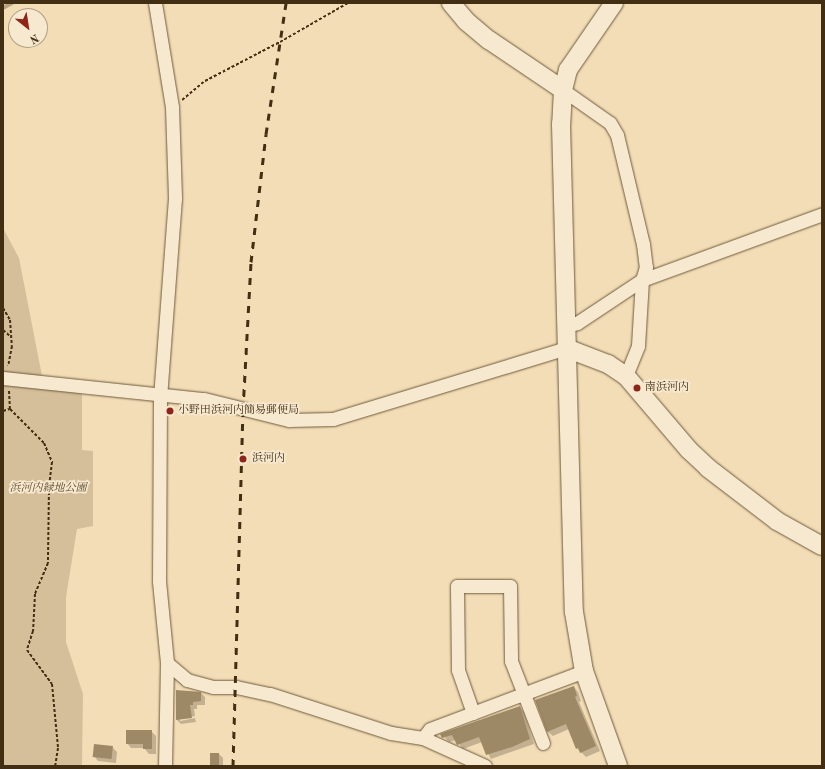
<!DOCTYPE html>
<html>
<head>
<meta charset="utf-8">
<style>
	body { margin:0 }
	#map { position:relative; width:825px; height:769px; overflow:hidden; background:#f3ddb6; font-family:"Old Standard TT","Noto Serif JP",serif }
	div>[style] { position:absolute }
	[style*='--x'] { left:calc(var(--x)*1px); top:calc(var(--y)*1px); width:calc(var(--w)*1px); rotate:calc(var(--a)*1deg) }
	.green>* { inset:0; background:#d5bf9a }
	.shadow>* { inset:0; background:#0003 }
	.stream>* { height:3.5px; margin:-1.75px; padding:0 1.75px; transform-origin:1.75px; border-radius:1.75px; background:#b7a27e }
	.building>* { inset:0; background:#9e8967; transform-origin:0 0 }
	.path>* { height:2px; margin-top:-1px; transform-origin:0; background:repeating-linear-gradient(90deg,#422e12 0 3px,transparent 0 5px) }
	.roads { filter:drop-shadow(0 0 1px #6e5a3b) drop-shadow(0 0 1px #6e5a3b) }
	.street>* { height:13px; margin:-6.5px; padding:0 6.5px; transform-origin:6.5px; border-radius:6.5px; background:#f7e9d0 }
	.secondary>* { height:18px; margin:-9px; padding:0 9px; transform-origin:9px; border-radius:9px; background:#f7e9d0 }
	.rail>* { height:3px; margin-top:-1.5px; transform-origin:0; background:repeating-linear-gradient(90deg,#422e12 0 7px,transparent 0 14px) }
	.dots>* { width:11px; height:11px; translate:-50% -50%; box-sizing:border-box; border:2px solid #f7e9d0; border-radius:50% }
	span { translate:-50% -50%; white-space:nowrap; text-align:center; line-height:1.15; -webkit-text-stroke:3.5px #f7e9d0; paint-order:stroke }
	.poi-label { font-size:11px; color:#422e12 }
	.left { translate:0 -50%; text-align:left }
	.park-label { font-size:11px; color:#5f4b2d; font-style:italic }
	.frame { position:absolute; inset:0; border:4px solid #422e12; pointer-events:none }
	.north { position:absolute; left:8px; top:8px; width:40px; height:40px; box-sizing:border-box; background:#f7e9d0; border:1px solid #af9e84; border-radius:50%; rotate:150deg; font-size:11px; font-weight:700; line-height:16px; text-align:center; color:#422e12 }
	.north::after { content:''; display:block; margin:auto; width:14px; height:18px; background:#8f2418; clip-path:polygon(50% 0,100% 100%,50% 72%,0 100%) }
</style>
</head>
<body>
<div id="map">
	<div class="green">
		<i style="clip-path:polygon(3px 228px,19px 258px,43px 381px,82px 387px,82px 450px,93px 451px,93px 526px,77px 529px,66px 597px,66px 642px,83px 694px,82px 766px,3px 766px)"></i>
	</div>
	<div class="shadow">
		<i style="clip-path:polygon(574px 687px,578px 692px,581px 701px,579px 702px,600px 751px,586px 757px,577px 748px,569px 729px,553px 736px,548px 732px,536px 701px)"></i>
		<i style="clip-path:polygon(177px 691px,201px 693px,205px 697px,205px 705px,197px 705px,197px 709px,194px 709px,195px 716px,180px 719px,180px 721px,195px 718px,196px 722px,181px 724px,177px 720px)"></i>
		<i style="clip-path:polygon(520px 707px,524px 712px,534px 744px,491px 759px,482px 742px,463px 749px,456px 740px,449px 742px,442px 734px)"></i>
		<i style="clip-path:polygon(151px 731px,156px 736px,156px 754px,149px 754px,144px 748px,131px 748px,127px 743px)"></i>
		<i style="clip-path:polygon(112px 747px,117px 752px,116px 763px,98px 761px,94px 756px)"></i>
		<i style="clip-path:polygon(219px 754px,223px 758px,223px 766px,212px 766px)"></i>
	</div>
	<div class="stream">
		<i style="--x:3;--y:8;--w:10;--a:-29"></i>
	</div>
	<div class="building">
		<i style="clip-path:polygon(574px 686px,577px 696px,575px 697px,596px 746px,580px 753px,578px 748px,576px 749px,566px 724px,547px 732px,535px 700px)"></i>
		<i style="clip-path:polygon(176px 690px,201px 692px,201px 701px,193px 702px,193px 705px,190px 705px,192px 718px,176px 720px)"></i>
		<i style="clip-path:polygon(520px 706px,530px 739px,512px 747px,486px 755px,479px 737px,457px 745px,452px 735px,442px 738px,440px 734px)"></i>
		<i style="clip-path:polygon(126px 730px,152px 730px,152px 749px,143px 749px,143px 744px,126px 744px)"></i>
		<i style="left:94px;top:744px;width:19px;height:13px;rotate:6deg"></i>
		<i style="left:210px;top:753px;width:9px;height:13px"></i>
	</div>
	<div class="path">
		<i style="--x:182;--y:100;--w:30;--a:-40"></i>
		<i style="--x:205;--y:81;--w:85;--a:-27.5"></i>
		<i style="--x:280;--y:42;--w:78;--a:-29.8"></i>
		<i style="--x:3;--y:308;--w:14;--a:60"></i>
		<i style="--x:10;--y:320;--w:26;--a:86"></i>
		<i style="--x:12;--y:346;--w:20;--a:101"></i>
		<i style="--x:3;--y:330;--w:11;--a:41"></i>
		<i style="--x:9;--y:391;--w:18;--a:87"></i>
		<i style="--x:10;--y:409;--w:48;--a:45"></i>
		<i style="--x:44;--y:443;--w:21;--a:67"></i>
		<i style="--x:52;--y:462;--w:25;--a:97"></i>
		<i style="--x:49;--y:487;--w:76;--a:90.8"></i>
		<i style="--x:48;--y:563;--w:34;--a:113"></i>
		<i style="--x:35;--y:594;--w:37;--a:93"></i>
		<i style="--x:33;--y:631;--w:20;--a:108"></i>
		<i style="--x:27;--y:650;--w:42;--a:53.7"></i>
		<i style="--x:52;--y:684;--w:64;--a:84.6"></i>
		<i style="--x:58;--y:748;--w:18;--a:99"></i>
		<i style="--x:3;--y:411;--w:7;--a:-16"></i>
	</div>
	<div class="roads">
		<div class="street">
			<i style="--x:155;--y:3;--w:105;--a:80.7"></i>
			<i style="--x:172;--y:107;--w:91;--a:88.1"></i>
			<i style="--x:175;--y:198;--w:199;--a:94.3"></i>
			<i style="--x:160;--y:396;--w:185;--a:90.3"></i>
			<i style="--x:159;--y:581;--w:82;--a:84.4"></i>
			<i style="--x:167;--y:663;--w:103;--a:91.1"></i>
			<i style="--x:563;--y:90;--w:57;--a:35.1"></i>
			<i style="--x:610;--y:123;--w:14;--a:60"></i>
			<i style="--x:617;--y:135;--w:112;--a:76.6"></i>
			<i style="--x:643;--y:244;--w:23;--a:83"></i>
			<i style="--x:646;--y:267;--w:14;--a:107"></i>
			<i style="--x:642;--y:280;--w:66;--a:93.5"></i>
			<i style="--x:638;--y:346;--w:32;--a:112"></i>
			<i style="--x:566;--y:326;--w:11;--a:-15"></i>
			<i style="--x:577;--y:323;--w:78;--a:-33.5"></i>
			<i style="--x:642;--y:280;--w:192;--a:-20.1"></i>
			<i style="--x:3;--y:378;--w:202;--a:6"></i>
			<i style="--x:204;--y:399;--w:88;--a:13.9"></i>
			<i style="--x:289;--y:420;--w:44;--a:-1.3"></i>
			<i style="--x:333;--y:419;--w:244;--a:-16.9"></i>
			<i style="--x:167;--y:663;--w:26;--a:40"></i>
			<i style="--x:187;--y:680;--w:27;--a:15"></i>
			<i style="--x:213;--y:687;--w:23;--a:0"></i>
			<i style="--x:236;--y:687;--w:35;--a:12"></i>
			<i style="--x:270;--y:694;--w:127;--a:17.9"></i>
			<i style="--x:391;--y:733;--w:32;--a:9"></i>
			<i style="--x:423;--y:738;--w:68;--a:24.3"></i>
			<i style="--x:473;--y:713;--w:46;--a:-109.2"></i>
			<i style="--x:458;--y:670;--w:84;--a:-90.7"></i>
			<i style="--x:457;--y:586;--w:53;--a:0"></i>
			<i style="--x:510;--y:586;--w:75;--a:89.2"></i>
			<i style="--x:511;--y:661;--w:88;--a:68.7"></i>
			<i style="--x:423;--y:738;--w:11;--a:-52"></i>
			<i style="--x:430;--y:729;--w:165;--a:-20.6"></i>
		</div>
		<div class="secondary">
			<i style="--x:451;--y:3;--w:23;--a:50"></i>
			<i style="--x:466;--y:21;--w:30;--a:40"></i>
			<i style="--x:489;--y:40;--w:89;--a:34"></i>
			<i style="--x:614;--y:3;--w:81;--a:124.5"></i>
			<i style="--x:568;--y:70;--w:21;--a:104"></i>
			<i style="--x:563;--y:90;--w:34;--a:93"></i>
			<i style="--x:561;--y:124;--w:488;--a:88.5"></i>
			<i style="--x:574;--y:612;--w:60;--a:80.4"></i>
			<i style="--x:584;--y:671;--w:101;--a:70.3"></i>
			<i style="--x:566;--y:348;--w:45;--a:20.9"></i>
			<i style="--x:608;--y:364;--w:22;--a:34"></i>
			<i style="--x:626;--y:376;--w:97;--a:49.6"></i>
			<i style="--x:689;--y:450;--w:26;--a:43"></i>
			<i style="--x:708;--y:468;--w:87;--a:37.5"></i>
			<i style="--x:777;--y:521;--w:51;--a:29.1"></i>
		</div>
	</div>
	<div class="rail">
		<i style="--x:233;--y:766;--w:356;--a:-88.4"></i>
		<i style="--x:243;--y:410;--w:148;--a:-86.9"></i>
		<i style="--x:251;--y:262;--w:129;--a:-83.3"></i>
		<i style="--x:266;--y:134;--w:133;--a:-81.3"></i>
	</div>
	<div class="dots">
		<i style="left:637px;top:388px;background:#8f2418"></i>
		<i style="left:170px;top:411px;background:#8f2418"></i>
		<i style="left:243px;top:459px;background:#8f2418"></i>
	</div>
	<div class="poi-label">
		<span class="left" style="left:645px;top:388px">南浜河内</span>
		<span class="left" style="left:178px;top:411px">小野田浜河内簡易郵便局</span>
		<span class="left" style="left:252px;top:459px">浜河内</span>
	</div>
	<div class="park-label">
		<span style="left:48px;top:489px">浜河内緑地公園</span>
	</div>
	<div class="frame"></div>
	<div class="north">N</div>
</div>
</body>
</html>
